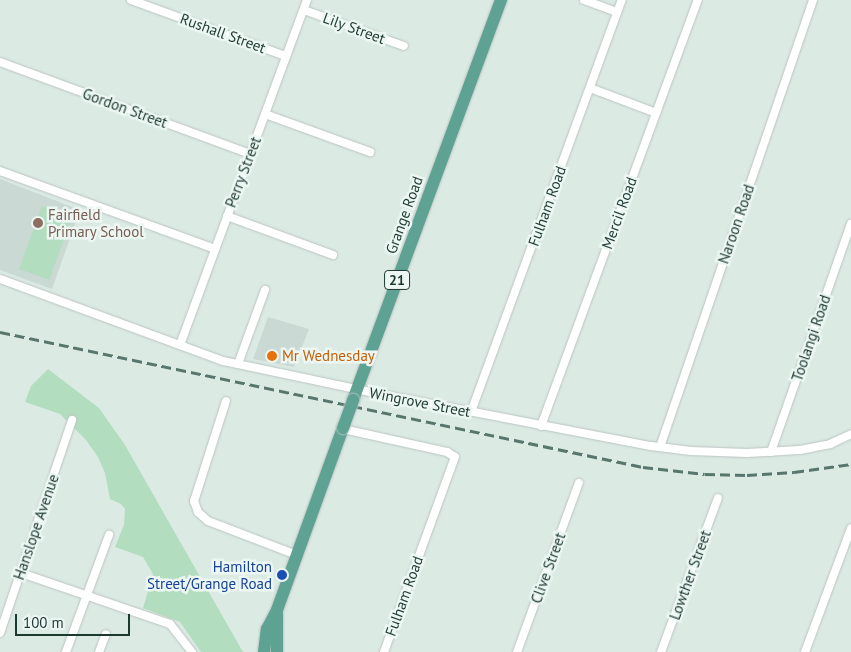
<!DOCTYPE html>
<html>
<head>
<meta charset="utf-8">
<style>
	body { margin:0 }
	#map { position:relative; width:851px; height:652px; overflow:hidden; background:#dceae4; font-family:"PT Sans",sans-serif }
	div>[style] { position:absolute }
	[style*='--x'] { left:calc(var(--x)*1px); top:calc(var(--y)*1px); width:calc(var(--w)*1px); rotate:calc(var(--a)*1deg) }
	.built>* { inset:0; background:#cad9d3 }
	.green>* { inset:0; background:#b3ddbf; transform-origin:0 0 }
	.roads { filter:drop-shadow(0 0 1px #bbc4c2) drop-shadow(0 0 1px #bbc4c2) }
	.minor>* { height:8px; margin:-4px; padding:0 4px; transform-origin:4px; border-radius:4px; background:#fff }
	.primary>* { height:12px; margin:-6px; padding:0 6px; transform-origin:6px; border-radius:6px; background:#5da292 }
	.rail>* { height:2.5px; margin-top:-1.25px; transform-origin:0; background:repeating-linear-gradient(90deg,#57766e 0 10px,transparent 0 15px) }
	.bridges { filter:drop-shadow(0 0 1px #bbc4c2) drop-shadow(0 0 1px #bbc4c2) }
	.primary-bridge>* { height:12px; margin:-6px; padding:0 6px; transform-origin:6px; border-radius:6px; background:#5da292 }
	.dots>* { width:14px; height:14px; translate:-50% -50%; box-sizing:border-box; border:2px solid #ecf6f2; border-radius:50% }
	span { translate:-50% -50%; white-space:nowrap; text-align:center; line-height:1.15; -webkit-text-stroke:5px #ecf6f2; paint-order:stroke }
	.shield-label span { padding:1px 4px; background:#ecf6f2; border:1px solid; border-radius:4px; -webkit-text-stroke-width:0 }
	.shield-label { font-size:14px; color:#1d3a32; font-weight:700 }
	.street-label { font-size:15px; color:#1d3a32 }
	.education-label { font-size:15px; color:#785e54 }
	.left { translate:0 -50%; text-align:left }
	.food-label { font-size:15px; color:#c56008 }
	.transit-label { font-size:15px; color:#164399 }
	.right { translate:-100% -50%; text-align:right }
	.scale { position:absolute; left:15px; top:614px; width:115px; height:22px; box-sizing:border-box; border:2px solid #1d3a32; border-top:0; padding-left:6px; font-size:15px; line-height:18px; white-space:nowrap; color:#1d3a32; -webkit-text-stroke:4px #ecf6f2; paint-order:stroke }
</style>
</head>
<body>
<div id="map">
	<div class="built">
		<i style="clip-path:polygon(0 179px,80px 210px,52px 289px,0 270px)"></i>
		<i style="clip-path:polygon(268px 317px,309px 329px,294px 367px,253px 359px)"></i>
	</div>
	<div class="green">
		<i style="left:42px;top:206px;width:32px;height:67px;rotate:20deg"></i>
		<i style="clip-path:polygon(48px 369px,99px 408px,125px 445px,243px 652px,201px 652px,180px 622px,143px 608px,153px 574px,143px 557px,115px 547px,124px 525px,125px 509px,121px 504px,110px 499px,105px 473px,98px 457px,86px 440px,60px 414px,25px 402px,31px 386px)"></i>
	</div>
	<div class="roads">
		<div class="minor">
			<i style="--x:131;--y:0;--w:165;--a:19.9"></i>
			<i style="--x:584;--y:0;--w:35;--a:20"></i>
			<i style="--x:304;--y:10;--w:106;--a:19.8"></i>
			<i style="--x:0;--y:62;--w:266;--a:20.2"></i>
			<i style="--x:590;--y:88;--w:71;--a:20.7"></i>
			<i style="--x:265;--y:114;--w:112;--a:19.9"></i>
			<i style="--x:0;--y:171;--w:229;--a:19.9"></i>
			<i style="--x:227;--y:216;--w:113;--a:20.2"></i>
			<i style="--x:0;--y:279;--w:238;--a:20.2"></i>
			<i style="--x:223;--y:361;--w:150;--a:11.9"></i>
			<i style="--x:370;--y:392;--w:286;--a:10.9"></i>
			<i style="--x:651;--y:446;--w:40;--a:7.1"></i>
			<i style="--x:691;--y:451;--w:56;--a:2"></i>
			<i style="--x:747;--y:453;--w:53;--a:-3.2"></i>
			<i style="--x:800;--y:450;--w:31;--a:-11"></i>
			<i style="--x:830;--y:444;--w:23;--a:-25"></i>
			<i style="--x:180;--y:345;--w:368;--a:-69.8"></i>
			<i style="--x:238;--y:364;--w:79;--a:-70"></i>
			<i style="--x:226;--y:401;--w:105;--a:107.7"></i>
			<i style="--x:194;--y:501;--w:12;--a:70"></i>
			<i style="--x:198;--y:512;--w:13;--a:42"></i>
			<i style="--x:208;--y:521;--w:95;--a:20.9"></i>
			<i style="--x:471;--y:412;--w:439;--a:-69.9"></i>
			<i style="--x:541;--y:426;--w:454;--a:-69.8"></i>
			<i style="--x:343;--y:429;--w:107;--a:12.5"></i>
			<i style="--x:447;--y:452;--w:9;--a:32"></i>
			<i style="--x:455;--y:457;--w:208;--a:110"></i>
			<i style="--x:660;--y:447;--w:472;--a:-71.1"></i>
			<i style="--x:771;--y:452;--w:242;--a:-70.7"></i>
			<i style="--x:21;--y:573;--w:157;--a:18.9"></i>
			<i style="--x:170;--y:624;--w:36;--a:52"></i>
			<i style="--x:0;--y:633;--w:225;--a:-71.3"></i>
			<i style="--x:66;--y:652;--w:125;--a:-69.8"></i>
			<i style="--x:99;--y:652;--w:19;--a:-69"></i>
			<i style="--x:517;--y:652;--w:180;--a:-69.9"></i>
			<i style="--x:661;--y:652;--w:164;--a:-69.7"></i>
			<i style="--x:805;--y:652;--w:132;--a:-69.6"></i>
		</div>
		<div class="primary">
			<i style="--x:353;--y:400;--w:427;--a:-69.7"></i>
			<i style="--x:277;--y:615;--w:37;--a:90"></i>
			<i style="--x:264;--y:652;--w:23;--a:-83"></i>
			<i style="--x:267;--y:629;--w:21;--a:-62"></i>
			<i style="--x:277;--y:610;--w:194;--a:-70.1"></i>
		</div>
	</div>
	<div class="rail">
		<i style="--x:0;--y:332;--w:657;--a:11.86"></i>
		<i style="--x:643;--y:467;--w:62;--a:6.4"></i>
		<i style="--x:705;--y:474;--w:42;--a:1.4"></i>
		<i style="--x:747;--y:475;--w:47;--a:-3.7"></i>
		<i style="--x:794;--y:472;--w:58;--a:-8"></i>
	</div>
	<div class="bridges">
		<div class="primary-bridge">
			<i style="--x:343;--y:428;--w:30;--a:-70"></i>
		</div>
	</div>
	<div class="dots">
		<i style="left:38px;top:223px;background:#8d6e63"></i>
		<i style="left:272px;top:356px;background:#e8710a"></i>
		<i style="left:282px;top:575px;background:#1a4fb4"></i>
	</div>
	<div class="shield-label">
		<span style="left:397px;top:280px">21</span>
	</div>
	<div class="street-label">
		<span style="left:354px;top:28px;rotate:20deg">Lily Street</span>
		<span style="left:223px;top:33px;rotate:20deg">Rushall Street</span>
		<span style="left:125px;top:108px;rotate:20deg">Gordon Street</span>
		<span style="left:243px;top:172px;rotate:-69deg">Perry Street</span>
		<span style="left:547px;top:206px;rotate:-70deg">Fulham Road</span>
		<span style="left:619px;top:213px;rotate:-70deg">Mercil Road</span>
		<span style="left:404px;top:215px;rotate:-70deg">Grange Road</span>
		<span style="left:736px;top:224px;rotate:-71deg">Naroon Road</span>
		<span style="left:811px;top:338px;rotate:-71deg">Toolangi Road</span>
		<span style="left:420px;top:402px;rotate:11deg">Wingrove Street</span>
		<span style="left:36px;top:527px;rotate:-71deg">Hanslope Avenue</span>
		<span style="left:548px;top:568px;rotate:-70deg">Clive Street</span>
		<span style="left:690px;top:575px;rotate:-70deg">Lowther Street</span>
		<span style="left:404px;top:596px;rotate:-70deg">Fulham Road</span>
	</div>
	<div class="education-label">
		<span class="left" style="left:48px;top:223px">Fairfield<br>Primary School</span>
	</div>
	<div class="food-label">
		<span class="left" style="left:282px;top:356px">Mr Wednesday</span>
	</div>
	<div class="transit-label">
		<span class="right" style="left:272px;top:575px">Hamilton<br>Street/Grange Road</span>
	</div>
	<div class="scale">100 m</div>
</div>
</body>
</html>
